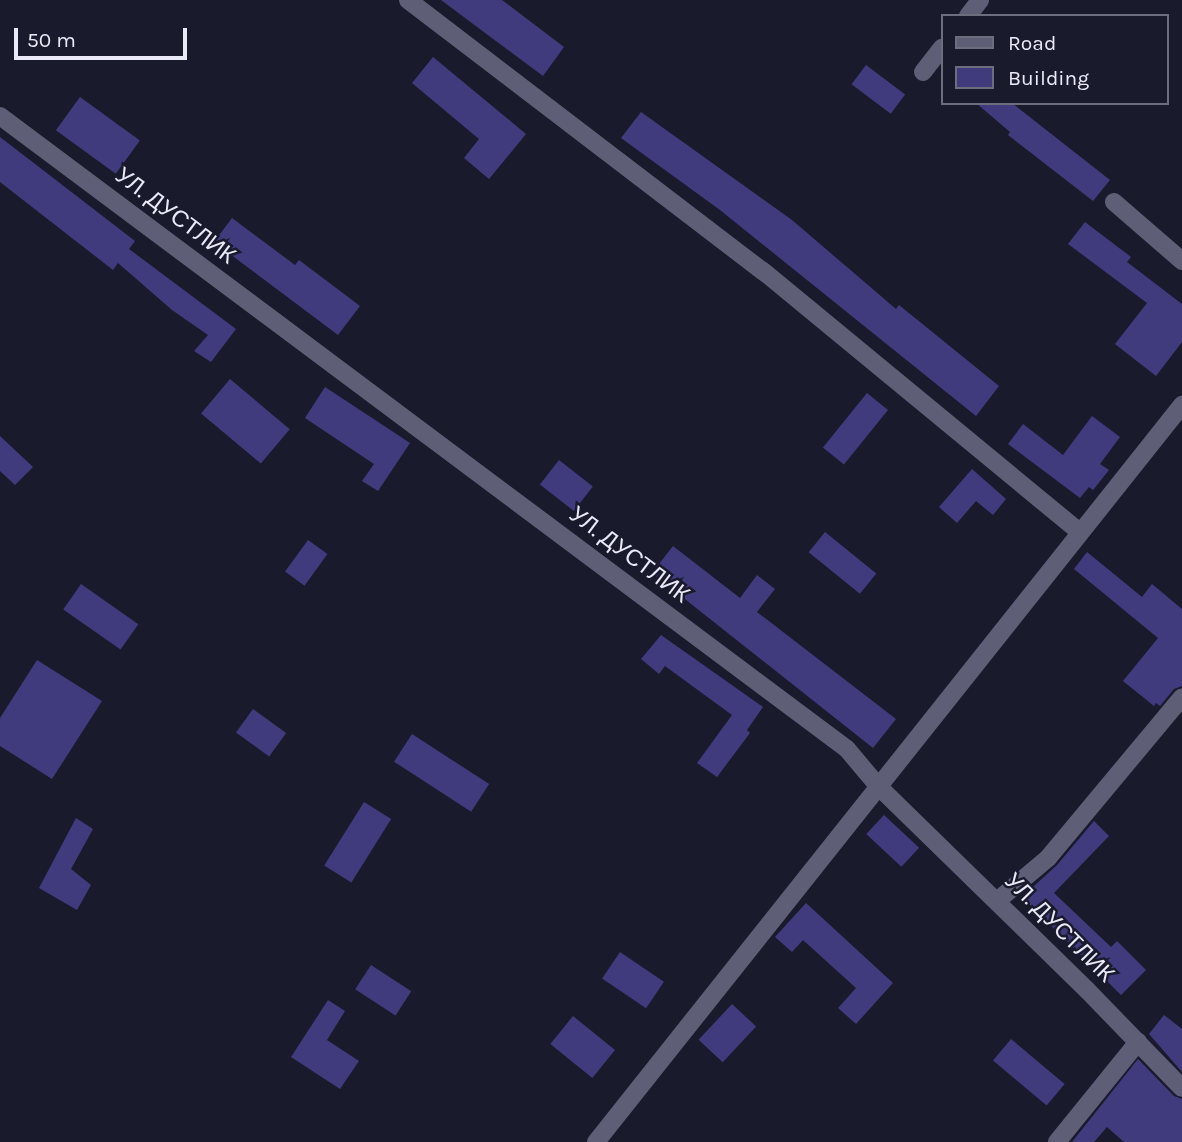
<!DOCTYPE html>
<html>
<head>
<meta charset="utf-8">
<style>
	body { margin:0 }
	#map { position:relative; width:1182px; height:1142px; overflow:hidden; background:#1a1a2d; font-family:Karla,sans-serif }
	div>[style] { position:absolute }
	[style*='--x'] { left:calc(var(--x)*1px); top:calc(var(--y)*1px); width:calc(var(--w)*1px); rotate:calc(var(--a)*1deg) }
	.building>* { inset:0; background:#403b7d; transform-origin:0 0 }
	.minor>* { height:18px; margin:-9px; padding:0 9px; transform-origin:9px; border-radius:9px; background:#5e5f76 }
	span { translate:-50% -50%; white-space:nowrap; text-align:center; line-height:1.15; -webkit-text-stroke:5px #1a1a2d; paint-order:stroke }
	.street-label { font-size:23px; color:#e9e9f7 }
	.legend { position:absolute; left:941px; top:14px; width:228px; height:91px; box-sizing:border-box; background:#1a1a2d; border:2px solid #6d6d7e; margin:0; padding:9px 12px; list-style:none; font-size:21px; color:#e9e9f7 }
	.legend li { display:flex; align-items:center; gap:14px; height:35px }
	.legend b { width:35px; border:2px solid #6d6d7e }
	.scale { position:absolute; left:14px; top:28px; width:173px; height:32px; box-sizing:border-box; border:4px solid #e9e9f7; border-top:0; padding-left:9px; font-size:21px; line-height:24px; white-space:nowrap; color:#e9e9f7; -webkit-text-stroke:5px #1a1a2d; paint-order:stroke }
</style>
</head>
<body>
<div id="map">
	<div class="building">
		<i style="clip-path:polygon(441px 0,502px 0,564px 47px,543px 76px)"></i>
		<i style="clip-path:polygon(433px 57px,526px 134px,489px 179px,464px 158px,479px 139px,412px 83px)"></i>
		<i style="left:866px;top:65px;width:49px;height:24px;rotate:37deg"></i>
		<i style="left:80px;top:97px;width:74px;height:41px;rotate:36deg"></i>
		<i style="clip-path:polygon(976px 103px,1012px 103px,1110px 180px,1093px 201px,1008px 135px,1010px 132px)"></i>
		<i style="clip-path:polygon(641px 112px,792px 220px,896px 309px,899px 305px,999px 386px,976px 416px,720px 210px,621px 138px)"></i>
		<i style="clip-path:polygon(0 137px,135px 241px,129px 249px,236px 329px,211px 362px,194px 351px,208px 335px,172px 310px,118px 263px,113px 270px,0 182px)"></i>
		<i style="clip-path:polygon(232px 218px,295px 265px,299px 260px,360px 306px,338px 335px,214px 242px)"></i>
		<i style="clip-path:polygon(1085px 222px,1131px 257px,1127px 262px,1182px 304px,1182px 342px,1156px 376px,1115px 344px,1147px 303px,1068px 244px)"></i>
		<i style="left:230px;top:379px;width:78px;height:45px;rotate:40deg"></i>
		<i style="clip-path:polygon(325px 387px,410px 443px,378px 491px,362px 481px,374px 464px,305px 418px)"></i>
		<i style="left:867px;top:393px;width:27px;height:70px;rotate:39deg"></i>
		<i style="clip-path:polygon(1092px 416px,1120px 437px,1100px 464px,1109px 470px,1093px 490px,1089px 487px,1080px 498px,1008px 444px,1023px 424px,1063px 455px)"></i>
		<i style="clip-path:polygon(0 436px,33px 467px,15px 485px,0 471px)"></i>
		<i style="left:559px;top:460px;width:43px;height:31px;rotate:38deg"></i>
		<i style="clip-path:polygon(972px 469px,1006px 499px,993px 515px,976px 501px,957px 523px,939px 507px)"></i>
		<i style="left:825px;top:532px;width:66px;height:26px;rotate:39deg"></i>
		<i style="left:308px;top:540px;width:24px;height:39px;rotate:36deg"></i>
		<i style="clip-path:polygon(673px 546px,740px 598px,757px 575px,775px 589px,757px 612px,896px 719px,873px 748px,652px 573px)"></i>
		<i style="clip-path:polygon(1087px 552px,1142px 597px,1152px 584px,1182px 609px,1182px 686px,1174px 689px,1160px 706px,1156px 703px,1154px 706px,1123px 681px,1158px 638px,1074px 569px)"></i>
		<i style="left:81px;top:584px;width:70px;height:31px;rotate:35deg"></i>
		<i style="clip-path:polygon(661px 635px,763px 707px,747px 730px,750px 733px,717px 777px,697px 763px,732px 715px,665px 666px,659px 674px,641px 659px)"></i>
		<i style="clip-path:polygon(37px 660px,102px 701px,52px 779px,0 746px,0 718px)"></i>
		<i style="left:253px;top:709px;width:41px;height:29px;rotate:36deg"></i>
		<i style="left:412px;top:734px;width:92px;height:33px;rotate:33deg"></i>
		<i style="left:364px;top:802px;width:32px;height:75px;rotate:32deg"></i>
		<i style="left:884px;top:815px;width:48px;height:26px;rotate:43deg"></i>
		<i style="clip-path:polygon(76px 818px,93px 829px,71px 869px,91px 885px,77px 910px,39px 888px)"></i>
		<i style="clip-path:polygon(1094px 821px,1109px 836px,1054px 893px,1111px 947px,1117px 941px,1146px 970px,1121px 995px,1022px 897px,1057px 865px)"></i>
		<i style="clip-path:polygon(806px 903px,893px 983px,856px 1024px,838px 1008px,856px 988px,803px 940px,792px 952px,775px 937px)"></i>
		<i style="left:620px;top:952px;width:53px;height:32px;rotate:34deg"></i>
		<i style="left:371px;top:965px;width:48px;height:29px;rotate:33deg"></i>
		<i style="clip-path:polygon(328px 1000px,345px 1011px,327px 1040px,359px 1061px,340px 1089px,291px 1057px)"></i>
		<i style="left:732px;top:1004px;width:33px;height:49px;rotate:43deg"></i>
		<i style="clip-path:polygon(1164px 1015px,1182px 1029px,1182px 1072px,1149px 1034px)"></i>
		<i style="left:573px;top:1016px;width:54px;height:36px;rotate:39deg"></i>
		<i style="left:1011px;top:1039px;width:70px;height:28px;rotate:40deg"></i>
		<i style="clip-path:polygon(1138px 1059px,1174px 1096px,1182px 1099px,1182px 1142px,1124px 1142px,1107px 1127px,1094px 1142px,1072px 1142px)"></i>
	</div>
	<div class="minor">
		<i style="--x:408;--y:0;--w:447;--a:37.4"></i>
		<i style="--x:763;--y:271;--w:411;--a:39.5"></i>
		<i style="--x:968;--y:16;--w:20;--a:-53"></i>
		<i style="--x:923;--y:72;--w:31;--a:-52"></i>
		<i style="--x:0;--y:116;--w:1057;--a:36.77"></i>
		<i style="--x:847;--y:749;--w:48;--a:50"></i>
		<i style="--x:878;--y:786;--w:292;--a:44.3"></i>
		<i style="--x:1087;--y:990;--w:136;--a:45.9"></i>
		<i style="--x:1114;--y:202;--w:90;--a:40.9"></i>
		<i style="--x:997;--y:901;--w:67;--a:-40.1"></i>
		<i style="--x:1048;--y:858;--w:209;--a:-50.2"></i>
		<i style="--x:596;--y:1142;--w:942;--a:-51.51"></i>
		<i style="--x:1057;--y:1142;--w:129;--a:-51"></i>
	</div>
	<div class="street-label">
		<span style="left:175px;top:216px;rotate:37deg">УЛ. ДУСТЛИК</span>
		<span style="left:629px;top:555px;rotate:37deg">УЛ. ДУСТЛИК</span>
		<span style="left:1059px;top:928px;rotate:45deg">УЛ. ДУСТЛИК</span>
	</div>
	<ul class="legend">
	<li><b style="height:9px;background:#5e5f76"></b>Road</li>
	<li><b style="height:19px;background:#403b7d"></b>Building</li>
	</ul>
	<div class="scale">50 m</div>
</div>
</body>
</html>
